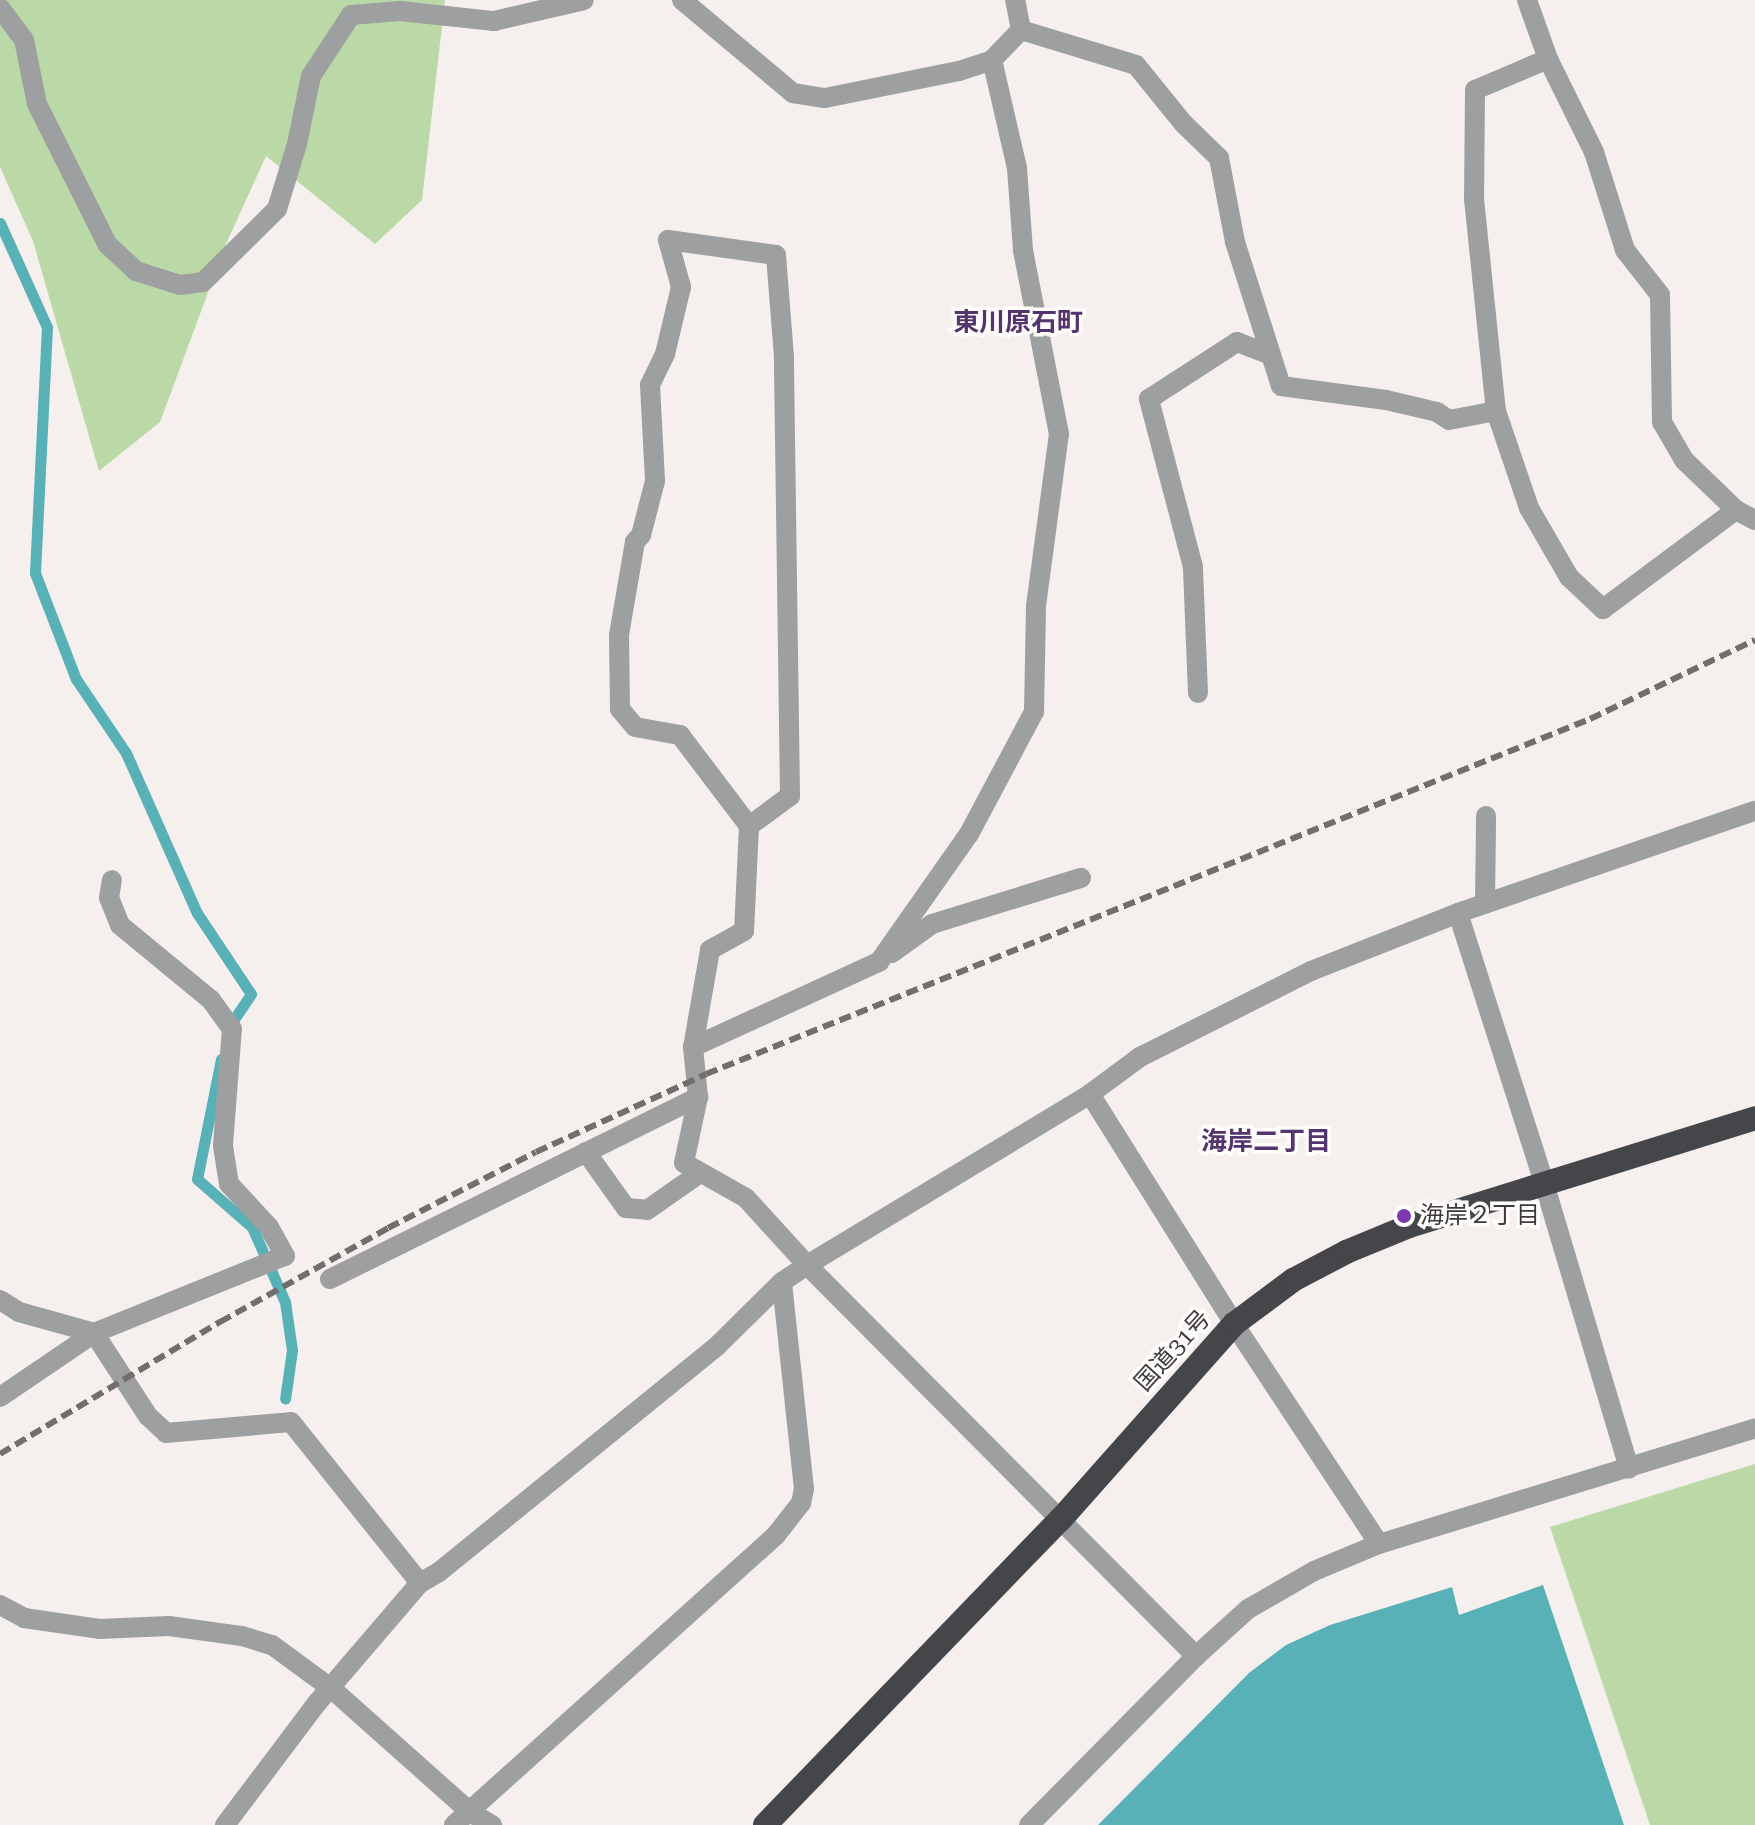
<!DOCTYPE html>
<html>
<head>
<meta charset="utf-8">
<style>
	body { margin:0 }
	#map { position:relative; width:1755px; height:1825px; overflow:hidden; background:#f5efed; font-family:"Roboto Serif","Noto Sans JP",serif }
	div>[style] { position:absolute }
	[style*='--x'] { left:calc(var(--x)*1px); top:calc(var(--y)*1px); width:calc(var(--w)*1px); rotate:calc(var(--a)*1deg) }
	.green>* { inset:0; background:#bbd9a6 }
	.water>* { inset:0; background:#58b1b6 }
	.stream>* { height:11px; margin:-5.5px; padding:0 5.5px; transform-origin:5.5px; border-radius:5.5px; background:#58b1b6 }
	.minor>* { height:20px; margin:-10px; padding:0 10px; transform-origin:10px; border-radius:10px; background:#9e9fa1 }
	.highway>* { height:24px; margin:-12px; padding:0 12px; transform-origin:12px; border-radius:12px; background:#44464a }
	.rail>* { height:6px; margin-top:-3px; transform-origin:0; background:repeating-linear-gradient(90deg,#726e6d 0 12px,transparent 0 18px) }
	.dots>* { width:22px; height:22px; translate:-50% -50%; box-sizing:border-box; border:4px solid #fffefd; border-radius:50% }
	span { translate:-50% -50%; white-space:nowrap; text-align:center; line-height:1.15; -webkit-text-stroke:7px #fffefd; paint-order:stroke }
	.poi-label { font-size:24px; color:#3d3a39 }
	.left { translate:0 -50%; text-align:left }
	.street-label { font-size:24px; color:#3d3a39 }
	.neighbourhood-label { font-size:26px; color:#54346e; font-weight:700 }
</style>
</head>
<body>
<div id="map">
	<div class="green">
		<i style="clip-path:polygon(0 0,445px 0,422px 200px,375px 244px,266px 156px,226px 244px,160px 422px,99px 471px,33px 241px,0 167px)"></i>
		<i style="clip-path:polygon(1755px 1464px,1755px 1825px,1650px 1825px,1550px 1527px)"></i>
	</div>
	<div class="water">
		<i style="clip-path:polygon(1543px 1585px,1624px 1825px,1098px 1825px,1249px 1673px,1286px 1645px,1330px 1625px,1452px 1587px,1459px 1615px)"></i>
	</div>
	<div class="stream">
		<i style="--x:0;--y:223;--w:114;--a:65.7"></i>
		<i style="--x:47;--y:327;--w:246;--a:92.8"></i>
		<i style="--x:35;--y:573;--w:114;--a:68.9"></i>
		<i style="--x:76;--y:679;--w:89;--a:56"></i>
		<i style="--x:126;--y:753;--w:175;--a:66.1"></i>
		<i style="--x:197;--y:913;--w:97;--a:56.3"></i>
		<i style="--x:251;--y:994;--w:40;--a:124"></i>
		<i style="--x:221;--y:1059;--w:122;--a:101.3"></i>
		<i style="--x:197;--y:1179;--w:73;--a:41.1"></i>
		<i style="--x:252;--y:1227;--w:82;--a:66.3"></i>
		<i style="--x:285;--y:1302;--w:49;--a:81.7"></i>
		<i style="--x:292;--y:1350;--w:49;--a:98.1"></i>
	</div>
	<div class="minor">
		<i style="--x:682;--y:0;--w:145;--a:40"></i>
		<i style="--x:793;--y:93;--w:32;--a:9"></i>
		<i style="--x:825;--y:98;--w:137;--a:-11.4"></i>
		<i style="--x:959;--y:71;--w:35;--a:-18"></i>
		<i style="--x:992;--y:60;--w:42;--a:-46"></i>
		<i style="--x:1021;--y:30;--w:31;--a:-101"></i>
		<i style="--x:1527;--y:0;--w:63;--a:70.4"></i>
		<i style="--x:1548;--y:59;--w:104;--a:63.7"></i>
		<i style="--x:1594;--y:152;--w:103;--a:72.4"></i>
		<i style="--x:1625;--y:250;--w:57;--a:52.1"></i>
		<i style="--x:1660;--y:295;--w:127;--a:89.1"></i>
		<i style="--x:1662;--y:422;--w:44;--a:59.9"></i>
		<i style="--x:1684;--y:460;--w:72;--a:43.9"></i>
		<i style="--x:1736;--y:510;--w:21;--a:28"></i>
		<i style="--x:0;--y:8;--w:40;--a:53"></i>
		<i style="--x:24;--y:40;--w:65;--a:78.5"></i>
		<i style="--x:37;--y:104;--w:157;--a:63.4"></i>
		<i style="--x:107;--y:244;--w:40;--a:43"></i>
		<i style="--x:136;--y:271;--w:46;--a:17.7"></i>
		<i style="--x:180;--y:285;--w:23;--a:-7"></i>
		<i style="--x:203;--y:282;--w:104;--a:-44.6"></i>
		<i style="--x:277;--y:209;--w:68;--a:-72.9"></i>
		<i style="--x:297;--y:144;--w:69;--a:-78.4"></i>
		<i style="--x:311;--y:76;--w:73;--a:-56.7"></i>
		<i style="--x:351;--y:15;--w:49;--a:-4.7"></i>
		<i style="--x:400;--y:11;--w:95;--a:6.1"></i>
		<i style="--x:494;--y:21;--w:92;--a:-13.1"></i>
		<i style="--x:1021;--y:30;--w:120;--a:16.9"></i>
		<i style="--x:1136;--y:65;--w:75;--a:51"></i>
		<i style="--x:1183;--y:123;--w:50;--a:44.2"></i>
		<i style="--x:1219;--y:158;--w:86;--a:79.2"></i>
		<i style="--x:1235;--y:242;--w:151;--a:72.3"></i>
		<i style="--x:1281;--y:386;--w:106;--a:7.6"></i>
		<i style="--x:1386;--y:400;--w:52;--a:13.2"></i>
		<i style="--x:1437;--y:412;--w:14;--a:34"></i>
		<i style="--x:1449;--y:420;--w:48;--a:-10.8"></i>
		<i style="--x:1548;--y:59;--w:79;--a:157"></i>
		<i style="--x:1475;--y:90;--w:109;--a:90.5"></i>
		<i style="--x:1474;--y:199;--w:213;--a:84.1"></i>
		<i style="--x:1496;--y:411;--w:102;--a:71.2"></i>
		<i style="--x:1529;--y:508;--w:80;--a:59.9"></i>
		<i style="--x:1569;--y:577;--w:47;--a:43.3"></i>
		<i style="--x:1603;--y:609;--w:166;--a:-36.7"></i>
		<i style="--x:1198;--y:693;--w:126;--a:-92.3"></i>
		<i style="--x:1193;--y:567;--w:174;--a:-104.7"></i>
		<i style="--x:1149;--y:399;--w:105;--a:-32.9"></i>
		<i style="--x:1237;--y:342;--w:34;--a:21"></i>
		<i style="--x:749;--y:826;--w:51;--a:-36.2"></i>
		<i style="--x:790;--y:796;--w:439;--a:-90.8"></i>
		<i style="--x:784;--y:357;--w:102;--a:-94.5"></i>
		<i style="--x:776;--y:255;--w:109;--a:-172.1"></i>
		<i style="--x:668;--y:240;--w:49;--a:74.5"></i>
		<i style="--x:681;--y:287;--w:69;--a:103.4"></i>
		<i style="--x:665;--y:354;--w:34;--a:116"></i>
		<i style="--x:650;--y:385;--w:96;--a:87"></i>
		<i style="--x:655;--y:481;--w:56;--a:104.5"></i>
		<i style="--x:641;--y:535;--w:9;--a:131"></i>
		<i style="--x:635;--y:542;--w:94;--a:99.8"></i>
		<i style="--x:619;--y:635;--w:74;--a:89.2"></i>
		<i style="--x:620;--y:709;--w:23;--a:50"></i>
		<i style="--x:635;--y:727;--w:46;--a:10.1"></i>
		<i style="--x:680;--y:735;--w:114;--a:52.8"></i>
		<i style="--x:749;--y:826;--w:105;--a:92.7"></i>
		<i style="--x:744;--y:931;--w:39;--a:151"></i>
		<i style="--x:710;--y:950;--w:98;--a:99.9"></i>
		<i style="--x:693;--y:1047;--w:50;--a:84.3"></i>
		<i style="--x:698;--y:1097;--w:67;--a:102"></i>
		<i style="--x:684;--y:1163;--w:71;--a:29.4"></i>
		<i style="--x:746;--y:1198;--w:91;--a:47.7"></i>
		<i style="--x:807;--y:1265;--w:552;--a:45.15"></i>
		<i style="--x:1485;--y:904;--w:88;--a:-89.3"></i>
		<i style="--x:1458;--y:913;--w:283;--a:72.3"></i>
		<i style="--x:1544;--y:1183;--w:298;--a:73.4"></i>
		<i style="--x:892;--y:953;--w:49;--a:-35.9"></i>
		<i style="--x:932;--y:924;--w:156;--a:-17.2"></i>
		<i style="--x:693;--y:1047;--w:205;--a:-24.6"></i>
		<i style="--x:879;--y:962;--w:156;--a:-54.9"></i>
		<i style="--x:969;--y:834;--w:138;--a:-62"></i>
		<i style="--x:1034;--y:712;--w:106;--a:-88.9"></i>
		<i style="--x:1036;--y:606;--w:174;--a:-82.4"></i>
		<i style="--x:1059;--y:434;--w:187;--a:-101.1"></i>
		<i style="--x:1023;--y:250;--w:82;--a:-94.2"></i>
		<i style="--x:1017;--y:168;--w:111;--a:-103"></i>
		<i style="--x:1090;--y:1094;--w:271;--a:57.9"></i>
		<i style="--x:1234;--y:1324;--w:263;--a:56.6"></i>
		<i style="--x:586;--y:1152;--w:69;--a:54.5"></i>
		<i style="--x:626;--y:1208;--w:21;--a:5"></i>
		<i style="--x:647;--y:1210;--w:65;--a:-34.9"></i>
		<i style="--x:330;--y:1279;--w:411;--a:-26.3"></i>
		<i style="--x:0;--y:1300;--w:22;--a:32"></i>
		<i style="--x:19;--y:1312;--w:78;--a:15.6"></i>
		<i style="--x:94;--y:1333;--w:99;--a:57"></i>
		<i style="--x:148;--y:1416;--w:25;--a:43"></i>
		<i style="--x:166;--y:1433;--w:125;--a:-5"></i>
		<i style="--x:291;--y:1422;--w:206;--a:51.3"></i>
		<i style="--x:0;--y:1397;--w:114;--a:-34.2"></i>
		<i style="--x:94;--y:1333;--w:206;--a:-22"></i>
		<i style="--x:285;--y:1256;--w:33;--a:-119"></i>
		<i style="--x:269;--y:1227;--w:59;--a:-132.9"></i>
		<i style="--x:229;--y:1184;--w:39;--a:-99"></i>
		<i style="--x:223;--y:1145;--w:116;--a:-85.6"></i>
		<i style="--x:232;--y:1029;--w:36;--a:-126"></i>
		<i style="--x:211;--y:1000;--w:118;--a:-140.5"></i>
		<i style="--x:120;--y:925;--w:29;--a:-112"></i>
		<i style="--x:109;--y:898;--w:18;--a:-81"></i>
		<i style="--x:0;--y:1605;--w:27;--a:28"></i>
		<i style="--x:24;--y:1618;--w:76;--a:8.3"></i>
		<i style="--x:99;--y:1629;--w:70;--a:-2.5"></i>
		<i style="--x:169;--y:1626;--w:74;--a:7.8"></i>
		<i style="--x:242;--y:1636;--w:31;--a:17"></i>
		<i style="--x:272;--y:1645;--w:74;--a:36.3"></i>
		<i style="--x:332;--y:1689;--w:185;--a:41.7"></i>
		<i style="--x:470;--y:1812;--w:26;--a:31"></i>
		<i style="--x:225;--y:1825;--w:153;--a:-53"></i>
		<i style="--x:317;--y:1703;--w:158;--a:-49.4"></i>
		<i style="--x:420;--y:1583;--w:22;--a:-30"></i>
		<i style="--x:439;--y:1572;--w:358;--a:-39.1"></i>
		<i style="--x:717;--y:1346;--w:91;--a:-44.6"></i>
		<i style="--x:782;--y:1282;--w:30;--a:-34"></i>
		<i style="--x:807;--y:1265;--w:331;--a:-31.1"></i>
		<i style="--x:1090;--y:1094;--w:62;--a:-36.5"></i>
		<i style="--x:1140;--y:1057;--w:191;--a:-26.7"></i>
		<i style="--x:1311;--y:971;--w:158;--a:-21.5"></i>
		<i style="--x:1458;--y:913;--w:314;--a:-19"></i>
		<i style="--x:454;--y:1825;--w:433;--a:-42"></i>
		<i style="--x:776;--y:1535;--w:41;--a:-52"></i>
		<i style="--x:801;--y:1503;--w:14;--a:-78"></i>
		<i style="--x:804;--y:1489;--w:208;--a:-96.1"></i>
		<i style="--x:1029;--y:1825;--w:238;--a:-45.3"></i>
		<i style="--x:1196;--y:1656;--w:70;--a:-42.1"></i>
		<i style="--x:1248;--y:1609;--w:76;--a:-29.9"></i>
		<i style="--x:1314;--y:1571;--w:70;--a:-22.6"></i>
		<i style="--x:1379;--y:1544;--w:393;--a:-17.1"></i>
	</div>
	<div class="highway">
		<i style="--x:765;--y:1825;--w:426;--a:-46"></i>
		<i style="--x:1061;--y:1519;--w:261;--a:-48.4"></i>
		<i style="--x:1234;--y:1324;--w:74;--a:-36.7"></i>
		<i style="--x:1293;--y:1280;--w:60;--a:-27.8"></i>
		<i style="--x:1346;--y:1252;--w:68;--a:-22.4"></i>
		<i style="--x:1409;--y:1226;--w:362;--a:-17.3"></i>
	</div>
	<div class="rail">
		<i style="--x:0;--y:1454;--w:257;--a:-31"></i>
		<i style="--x:220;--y:1322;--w:193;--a:-29.2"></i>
		<i style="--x:388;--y:1228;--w:166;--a:-27.2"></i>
		<i style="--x:536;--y:1152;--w:187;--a:-24.6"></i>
		<i style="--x:706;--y:1074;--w:953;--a:-21.88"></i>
		<i style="--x:1590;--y:719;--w:183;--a:-25.6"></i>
	</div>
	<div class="dots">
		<i style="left:1404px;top:1216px;background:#7d3aaf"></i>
	</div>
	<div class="poi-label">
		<span class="left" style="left:1420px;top:1216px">海岸２丁目</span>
	</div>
	<div class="street-label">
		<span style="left:1173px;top:1351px;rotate:-48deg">国道31号</span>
	</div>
	<div class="neighbourhood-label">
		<span style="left:1018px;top:323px">東川原石町</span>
		<span style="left:1266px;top:1142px">海岸二丁目</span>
	</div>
</div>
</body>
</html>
